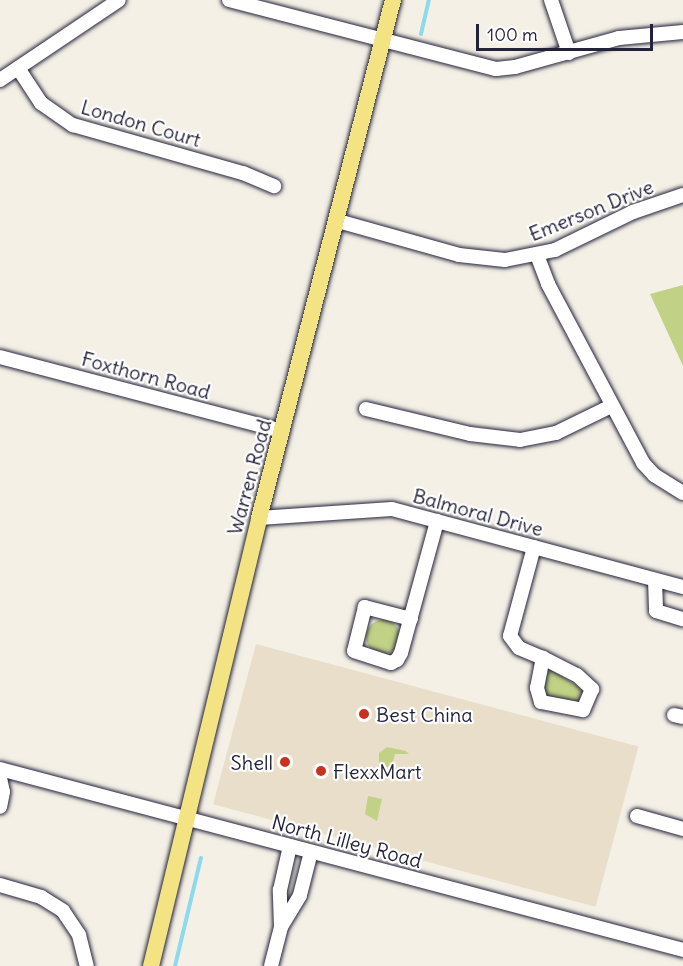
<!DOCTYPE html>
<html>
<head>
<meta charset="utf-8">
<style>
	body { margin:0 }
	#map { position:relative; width:683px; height:966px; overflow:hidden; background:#f5f0e6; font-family:Delius,sans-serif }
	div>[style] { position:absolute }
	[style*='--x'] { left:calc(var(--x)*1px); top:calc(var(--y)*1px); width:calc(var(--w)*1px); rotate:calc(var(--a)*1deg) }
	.built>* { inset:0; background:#e9dec9; transform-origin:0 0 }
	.green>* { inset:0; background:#c1d286 }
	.round { border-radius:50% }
	.stream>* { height:4px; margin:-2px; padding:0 2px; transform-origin:2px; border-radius:2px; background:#8dd9ed }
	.roads { filter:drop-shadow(0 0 2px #22223b) drop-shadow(0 0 2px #22223b) }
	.minor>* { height:14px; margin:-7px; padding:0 7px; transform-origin:7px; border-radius:7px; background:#fff }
	.major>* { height:16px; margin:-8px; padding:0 8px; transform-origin:8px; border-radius:8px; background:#f4e382 }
	.dots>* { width:16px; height:16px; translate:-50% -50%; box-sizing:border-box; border:3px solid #fff; border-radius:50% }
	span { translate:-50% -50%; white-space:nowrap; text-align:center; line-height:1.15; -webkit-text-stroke:4.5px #fff; paint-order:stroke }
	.street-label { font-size:20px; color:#22223b }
	.poi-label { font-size:20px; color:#22223b }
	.left { translate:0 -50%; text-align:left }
	.right { translate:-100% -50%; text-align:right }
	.scale { position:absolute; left:476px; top:24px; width:177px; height:27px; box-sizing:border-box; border:3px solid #22223b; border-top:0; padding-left:8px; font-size:18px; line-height:21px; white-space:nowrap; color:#22223b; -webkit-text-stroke:4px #fff; paint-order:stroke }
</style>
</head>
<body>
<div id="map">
	<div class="built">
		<i style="left:256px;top:644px;width:396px;height:166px;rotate:15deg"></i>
	</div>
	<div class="green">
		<i style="clip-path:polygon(683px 285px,683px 366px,650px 294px)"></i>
		<i class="round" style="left:366px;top:620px;width:34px;height:34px"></i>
		<i style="clip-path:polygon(552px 670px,579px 687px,583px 693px,579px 704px,551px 701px,543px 694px,545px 675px)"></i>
		<i style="clip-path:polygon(387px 747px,406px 751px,409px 754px,395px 754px,391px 768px,379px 765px,379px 753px)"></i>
		<i style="clip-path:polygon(368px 796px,382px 799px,377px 821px,365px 814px)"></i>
	</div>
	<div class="stream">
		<i style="--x:421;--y:34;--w:35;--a:-77"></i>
		<i style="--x:175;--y:966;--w:111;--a:-76.5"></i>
	</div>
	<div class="roads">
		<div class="minor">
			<i style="--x:229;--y:0;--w:276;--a:14.5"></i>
			<i style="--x:496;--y:69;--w:19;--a:-6"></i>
			<i style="--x:515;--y:67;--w:108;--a:-15.6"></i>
			<i style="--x:619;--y:38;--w:64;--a:-5.4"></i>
			<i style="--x:551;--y:0;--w:56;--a:71.2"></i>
			<i style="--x:18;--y:68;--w:42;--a:56.7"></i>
			<i style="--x:41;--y:103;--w:39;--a:35"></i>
			<i style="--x:73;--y:125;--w:177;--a:15.8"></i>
			<i style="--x:243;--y:173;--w:34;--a:23"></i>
			<i style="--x:0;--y:80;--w:143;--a:-33.9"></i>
			<i style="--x:338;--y:221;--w:126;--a:15.7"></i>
			<i style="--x:459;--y:255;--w:46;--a:6.2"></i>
			<i style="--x:505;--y:260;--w:51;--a:-11.3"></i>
			<i style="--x:555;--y:250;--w:87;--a:-26"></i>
			<i style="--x:633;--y:212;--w:53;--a:-18.8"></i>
			<i style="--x:537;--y:255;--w:31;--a:69"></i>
			<i style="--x:548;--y:284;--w:203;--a:62"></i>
			<i style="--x:643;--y:463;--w:16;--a:47"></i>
			<i style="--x:654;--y:475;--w:34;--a:32"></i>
			<i style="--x:0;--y:357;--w:292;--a:14.7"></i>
			<i style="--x:366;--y:409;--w:107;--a:13.5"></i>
			<i style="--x:470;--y:434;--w:50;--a:6.8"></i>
			<i style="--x:520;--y:440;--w:37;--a:-11"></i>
			<i style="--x:556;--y:433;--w:61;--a:-26.1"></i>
			<i style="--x:259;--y:518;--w:133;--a:-3.9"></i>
			<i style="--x:392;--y:509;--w:301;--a:15"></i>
			<i style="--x:534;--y:547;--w:92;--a:105.1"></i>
			<i style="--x:510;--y:636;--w:15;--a:53"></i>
			<i style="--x:519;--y:648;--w:26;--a:23"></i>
			<i style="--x:655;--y:580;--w:31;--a:88"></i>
			<i style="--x:656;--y:611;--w:28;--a:17"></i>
			<i style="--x:411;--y:619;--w:48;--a:-165.4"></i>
			<i style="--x:365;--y:607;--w:45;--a:104"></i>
			<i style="--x:354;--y:651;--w:39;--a:18"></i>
			<i style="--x:391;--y:663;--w:7;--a:-27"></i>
			<i style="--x:397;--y:660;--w:8;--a:-60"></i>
			<i style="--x:401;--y:653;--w:137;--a:-74.7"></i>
			<i style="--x:543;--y:658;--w:38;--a:27"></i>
			<i style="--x:577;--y:675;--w:21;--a:43"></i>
			<i style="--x:592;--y:689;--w:23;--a:113"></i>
			<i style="--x:583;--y:710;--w:43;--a:-169.2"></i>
			<i style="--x:541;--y:702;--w:15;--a:-106"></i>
			<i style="--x:537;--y:688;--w:31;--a:-79"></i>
			<i style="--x:674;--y:715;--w:9;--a:13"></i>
			<i style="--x:0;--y:769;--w:707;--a:14.84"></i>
			<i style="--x:0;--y:778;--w:14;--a:78"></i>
			<i style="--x:3;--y:792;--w:15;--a:101"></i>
			<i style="--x:637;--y:816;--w:48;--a:15.8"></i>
			<i style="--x:0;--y:885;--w:43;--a:16.3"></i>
			<i style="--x:41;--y:897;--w:26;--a:32"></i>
			<i style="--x:63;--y:911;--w:29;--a:56"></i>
			<i style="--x:79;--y:935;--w:32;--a:76"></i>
			<i style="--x:281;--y:927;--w:37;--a:-92"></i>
			<i style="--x:280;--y:890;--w:45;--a:-77.2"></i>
			<i style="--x:271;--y:966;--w:40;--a:-75.6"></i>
			<i style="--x:281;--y:927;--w:37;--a:-59"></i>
			<i style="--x:300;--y:895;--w:44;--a:-75.7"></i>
		</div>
		<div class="major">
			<i style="--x:151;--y:966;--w:461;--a:-76.4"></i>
			<i style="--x:259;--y:518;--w:535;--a:-75.5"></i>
		</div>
	</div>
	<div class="dots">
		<i style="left:364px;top:714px;background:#c8321e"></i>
		<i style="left:285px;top:762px;background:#c8321e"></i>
		<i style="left:321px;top:771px;background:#c8321e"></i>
	</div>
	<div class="street-label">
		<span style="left:141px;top:123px;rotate:16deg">London Court</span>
		<span style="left:591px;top:210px;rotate:-22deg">Emerson Drive</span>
		<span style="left:146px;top:375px;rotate:15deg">Foxthorn Road</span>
		<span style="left:249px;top:477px;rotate:-75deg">Warren Road</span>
		<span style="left:478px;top:512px;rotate:15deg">Balmoral Drive</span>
		<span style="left:347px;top:841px;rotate:15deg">North Lilley Road</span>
	</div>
	<div class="poi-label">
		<span class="left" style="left:376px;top:714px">Best China</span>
		<span class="right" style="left:273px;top:762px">Shell</span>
		<span class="left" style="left:333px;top:771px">FlexxMart</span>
	</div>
	<div class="scale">100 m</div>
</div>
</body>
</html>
